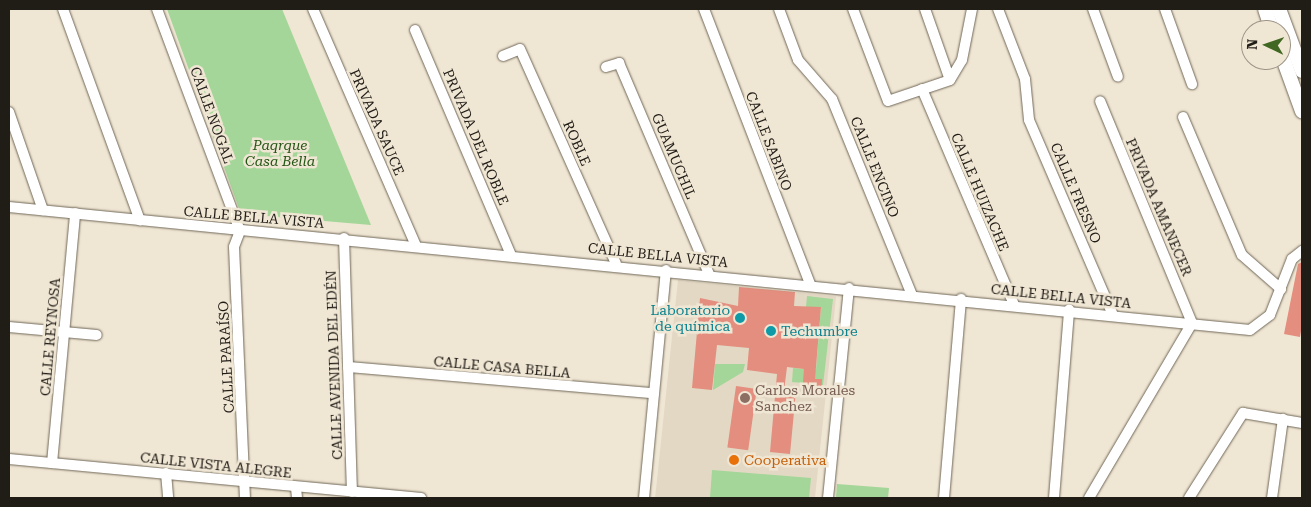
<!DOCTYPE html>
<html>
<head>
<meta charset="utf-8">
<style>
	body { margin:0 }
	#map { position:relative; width:1311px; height:507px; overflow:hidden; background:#f0e6d4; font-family:"Roboto Serif",serif }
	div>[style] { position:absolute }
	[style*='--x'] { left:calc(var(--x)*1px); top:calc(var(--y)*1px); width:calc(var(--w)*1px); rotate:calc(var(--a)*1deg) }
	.education>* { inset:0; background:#e3d8c4; transform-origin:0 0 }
	.green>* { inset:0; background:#a3d698 }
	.building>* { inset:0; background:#e38e7e; transform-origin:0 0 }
	.roads { filter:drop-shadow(0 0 1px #706757) drop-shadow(0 0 1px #706757) }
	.street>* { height:10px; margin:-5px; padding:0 5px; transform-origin:5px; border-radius:5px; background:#fff }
	.secondary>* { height:14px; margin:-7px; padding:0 7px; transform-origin:7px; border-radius:7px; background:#fff }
	.dots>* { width:14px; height:14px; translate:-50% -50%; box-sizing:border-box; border:2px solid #f0e6d4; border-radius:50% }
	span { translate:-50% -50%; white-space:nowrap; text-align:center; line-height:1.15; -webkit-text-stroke:5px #f0e6d4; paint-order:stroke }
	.street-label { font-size:14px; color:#201c16 }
	.park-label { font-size:14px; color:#235615; font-style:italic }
	.culture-label { font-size:14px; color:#0d838f }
	.right { translate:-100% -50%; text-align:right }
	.left { translate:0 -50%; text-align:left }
	.education-label { font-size:14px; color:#785e54 }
	.food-label { font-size:14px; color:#c56008 }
	.frame { position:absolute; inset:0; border:10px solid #201c16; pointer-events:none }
	.north { position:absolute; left:1241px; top:20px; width:50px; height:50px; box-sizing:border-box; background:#f0e6d4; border:1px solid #9d9588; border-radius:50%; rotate:273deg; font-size:14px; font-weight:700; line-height:20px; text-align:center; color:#201c16 }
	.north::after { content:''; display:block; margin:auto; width:18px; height:22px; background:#416822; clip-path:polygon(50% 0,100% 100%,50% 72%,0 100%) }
</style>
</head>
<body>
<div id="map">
	<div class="education">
		<i style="left:678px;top:280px;width:159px;height:219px;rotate:6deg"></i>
	</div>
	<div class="green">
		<i style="clip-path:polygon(167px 9px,282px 9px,371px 225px,241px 214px)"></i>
		<i style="clip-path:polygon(807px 296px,833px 299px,823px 385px,792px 382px,793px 368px,816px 370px,821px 308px,806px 307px)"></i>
		<i style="clip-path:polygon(715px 364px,745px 364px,743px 372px,713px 390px)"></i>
		<i style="clip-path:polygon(712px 470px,811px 478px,809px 498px,710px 498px)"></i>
		<i style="clip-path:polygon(837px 484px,889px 488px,888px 498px,836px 498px)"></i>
	</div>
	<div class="building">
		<i style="clip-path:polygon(1302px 262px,1302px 325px,1300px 337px,1284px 334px,1298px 264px)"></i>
		<i style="clip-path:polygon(739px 287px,795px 292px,794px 306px,821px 307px,815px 379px,822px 379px,821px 397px,802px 395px,804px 369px,787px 367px,784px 391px,796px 391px,790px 454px,770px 452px,777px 374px,747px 370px,749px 348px,717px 345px,712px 390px,692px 388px,700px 298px,738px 306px)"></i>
		<i style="left:736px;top:386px;width:21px;height:62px;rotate:8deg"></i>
	</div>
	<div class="roads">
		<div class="street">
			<i style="--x:63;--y:9;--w:225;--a:70"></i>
			<i style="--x:157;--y:9;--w:237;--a:69.5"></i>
			<i style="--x:313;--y:9;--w:258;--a:66.5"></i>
			<i style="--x:704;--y:9;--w:295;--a:68.9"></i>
			<i style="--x:779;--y:9;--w:54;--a:69.6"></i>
			<i style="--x:798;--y:60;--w:52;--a:48.9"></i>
			<i style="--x:832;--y:99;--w:212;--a:67.8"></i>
			<i style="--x:853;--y:9;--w:98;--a:69.2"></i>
			<i style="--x:888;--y:101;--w:65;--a:-18.7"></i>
			<i style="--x:925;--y:9;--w:75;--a:70.6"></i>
			<i style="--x:998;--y:9;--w:75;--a:68.9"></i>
			<i style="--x:1025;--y:79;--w:41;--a:84.4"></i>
			<i style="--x:1029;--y:120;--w:212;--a:66.7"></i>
			<i style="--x:1093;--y:9;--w:72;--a:69.8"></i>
			<i style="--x:1165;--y:9;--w:80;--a:70.2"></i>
			<i style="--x:415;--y:30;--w:245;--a:66.9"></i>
			<i style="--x:503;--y:56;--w:18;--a:-22"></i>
			<i style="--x:520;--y:49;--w:235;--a:65.9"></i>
			<i style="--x:606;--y:67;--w:14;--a:-17"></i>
			<i style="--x:619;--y:63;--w:229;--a:66.9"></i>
			<i style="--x:950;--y:80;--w:23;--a:-59"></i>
			<i style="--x:962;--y:60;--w:52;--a:-78.9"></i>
			<i style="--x:922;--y:89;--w:235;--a:66.9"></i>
			<i style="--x:9;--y:112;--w:104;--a:70.9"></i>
			<i style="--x:1183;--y:117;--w:150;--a:66.9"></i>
			<i style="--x:1242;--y:255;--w:52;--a:41.1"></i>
			<i style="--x:9;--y:207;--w:1247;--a:5.66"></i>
			<i style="--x:1250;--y:330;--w:25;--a:-37"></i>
			<i style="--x:1270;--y:315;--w:60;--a:-68.6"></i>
			<i style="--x:1292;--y:259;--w:13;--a:-39"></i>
			<i style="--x:240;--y:231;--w:17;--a:111"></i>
			<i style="--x:234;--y:247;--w:251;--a:87.5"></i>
			<i style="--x:344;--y:238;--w:254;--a:88.2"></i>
			<i style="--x:9;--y:327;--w:88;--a:5.2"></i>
			<i style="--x:348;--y:367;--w:307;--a:4.9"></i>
			<i style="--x:9;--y:459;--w:414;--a:5.4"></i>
			<i style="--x:52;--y:463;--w:251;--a:-84.7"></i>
			<i style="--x:166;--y:473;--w:25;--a:85"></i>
			<i style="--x:296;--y:488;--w:10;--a:84"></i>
			<i style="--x:644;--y:498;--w:229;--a:-84.5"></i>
			<i style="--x:828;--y:498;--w:211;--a:-84.3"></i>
			<i style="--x:944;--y:498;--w:200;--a:-85.1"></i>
			<i style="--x:1054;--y:498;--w:189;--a:-85.4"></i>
			<i style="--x:1089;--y:498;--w:203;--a:-59.5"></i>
			<i style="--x:1192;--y:323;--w:240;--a:-112.5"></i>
			<i style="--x:1189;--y:498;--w:101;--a:-57.6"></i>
			<i style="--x:1243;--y:413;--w:60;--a:9.6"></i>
			<i style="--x:1272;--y:498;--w:80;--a:-82.1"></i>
		</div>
		<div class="secondary">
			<i style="--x:1265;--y:9;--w:22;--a:72"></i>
			<i style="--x:1279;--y:9;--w:66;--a:69.6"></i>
			<i style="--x:1281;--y:53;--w:62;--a:70.1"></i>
		</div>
	</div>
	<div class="dots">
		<i style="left:740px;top:318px;background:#0f9aa8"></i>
		<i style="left:771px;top:331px;background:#0f9aa8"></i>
		<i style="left:745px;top:398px;background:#8d6e63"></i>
		<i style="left:734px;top:460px;background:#e8710a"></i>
	</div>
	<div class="street-label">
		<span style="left:212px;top:115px;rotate:70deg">CALLE NOGAL</span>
		<span style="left:377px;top:122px;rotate:66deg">PRIVADA SAUCE</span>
		<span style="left:476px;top:137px;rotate:67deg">PRIVADA DEL ROBLE</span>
		<span style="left:769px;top:141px;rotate:69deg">CALLE SABINO</span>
		<span style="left:577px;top:143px;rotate:66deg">ROBLE</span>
		<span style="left:674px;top:156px;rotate:67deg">GUAMUCHIL</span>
		<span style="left:875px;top:167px;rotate:68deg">CALLE ENCINO</span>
		<span style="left:980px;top:192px;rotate:67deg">CALLE HUIZACHE</span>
		<span style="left:1076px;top:193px;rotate:67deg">CALLE FRESNO</span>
		<span style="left:1159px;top:207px;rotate:67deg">PRIVADA AMANECER</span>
		<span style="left:254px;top:217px;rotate:5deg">CALLE BELLA VISTA</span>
		<span style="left:658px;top:255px;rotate:6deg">CALLE BELLA VISTA</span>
		<span style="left:1061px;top:296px;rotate:6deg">CALLE BELLA VISTA</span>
		<span style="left:50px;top:337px;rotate:-85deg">CALLE REYNOSA</span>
		<span style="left:226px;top:357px;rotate:-93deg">CALLE PARAÍSO</span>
		<span style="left:334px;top:365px;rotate:-92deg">CALLE AVENIDA DEL EDÉN</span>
		<span style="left:502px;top:367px;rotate:5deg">CALLE CASA BELLA</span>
		<span style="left:216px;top:465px;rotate:6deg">CALLE VISTA ALEGRE</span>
	</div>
	<div class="park-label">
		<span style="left:280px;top:153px">Paqrque<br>Casa Bella</span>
	</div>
	<div class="culture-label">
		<span class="right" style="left:730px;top:318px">Laboratorio<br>de química</span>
		<span class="left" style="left:781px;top:331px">Techumbre</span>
	</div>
	<div class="education-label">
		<span class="left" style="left:755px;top:398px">Carlos Morales<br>Sanchez</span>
	</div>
	<div class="food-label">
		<span class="left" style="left:744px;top:460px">Cooperativa</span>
	</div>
	<div class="frame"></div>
	<div class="north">N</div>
</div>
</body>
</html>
